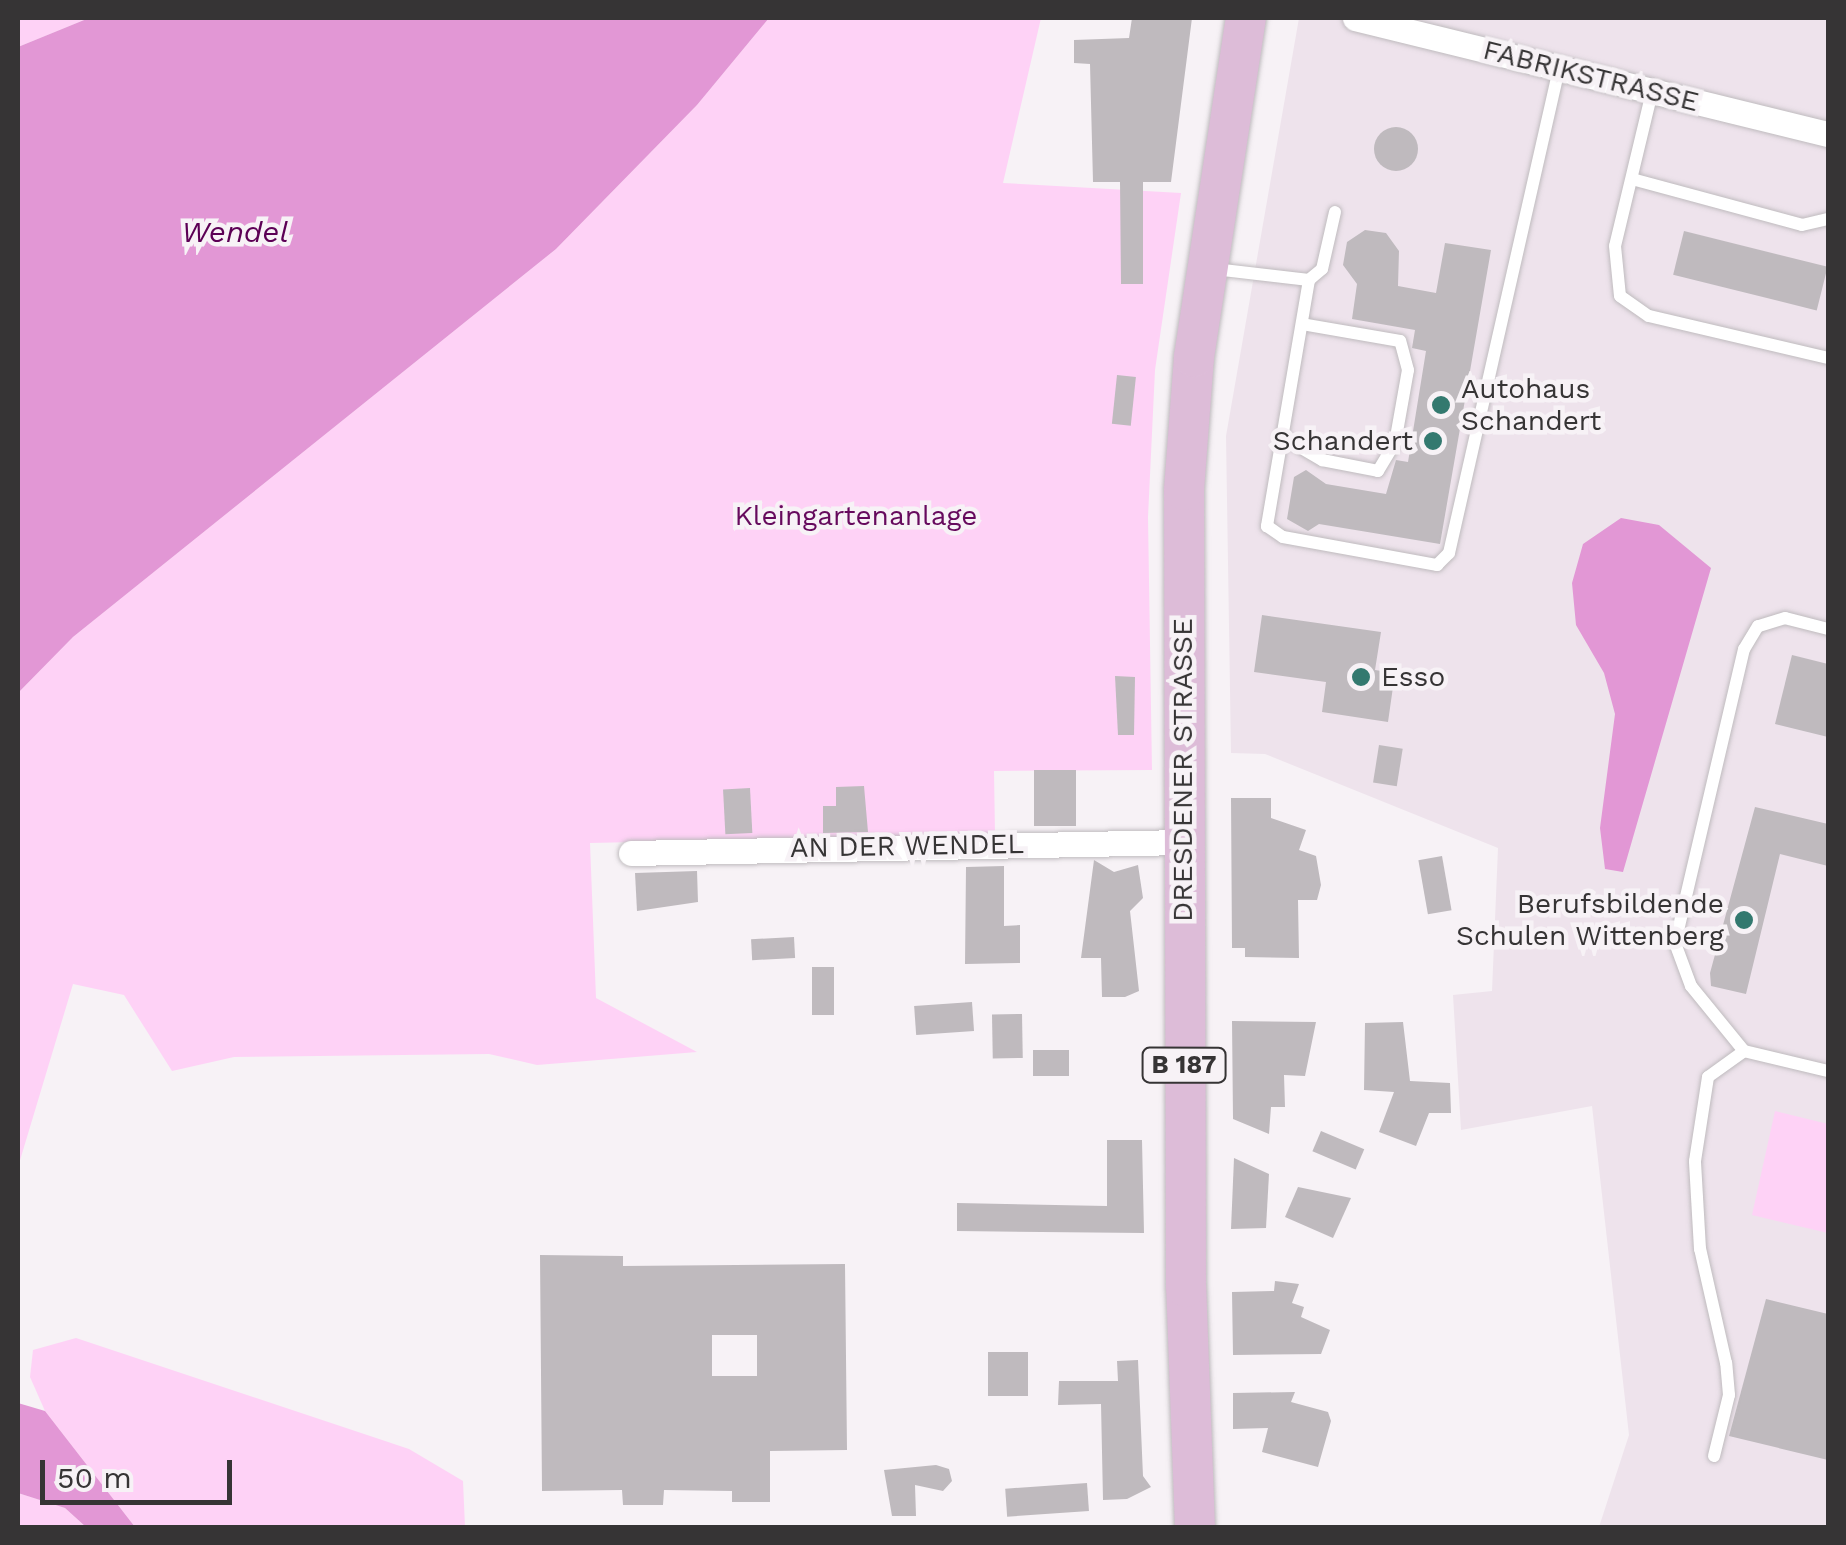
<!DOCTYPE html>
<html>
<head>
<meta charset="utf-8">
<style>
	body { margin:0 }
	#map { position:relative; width:1846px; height:1545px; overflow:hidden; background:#f7f2f6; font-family:"Work Sans",sans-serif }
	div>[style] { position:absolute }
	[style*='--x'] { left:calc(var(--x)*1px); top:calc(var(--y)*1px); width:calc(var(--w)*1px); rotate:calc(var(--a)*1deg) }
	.built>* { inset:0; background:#eee3ec }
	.green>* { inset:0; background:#fed2f6 }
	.water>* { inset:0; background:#e297d5 }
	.building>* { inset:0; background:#bfbabe; transform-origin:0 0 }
	.round { border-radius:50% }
	.roads { filter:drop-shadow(0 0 2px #bfbbbe) drop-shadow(0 0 2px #bfbbbe) }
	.service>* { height:12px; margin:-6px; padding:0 6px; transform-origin:6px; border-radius:6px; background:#fff }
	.minor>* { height:25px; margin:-12.5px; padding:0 12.5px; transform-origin:12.5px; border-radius:12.5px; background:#fff }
	.primary>* { height:40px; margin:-20px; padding:0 20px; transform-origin:20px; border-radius:20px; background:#ddbcd8 }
	.dots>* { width:28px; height:28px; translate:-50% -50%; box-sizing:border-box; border:5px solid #f7f2f6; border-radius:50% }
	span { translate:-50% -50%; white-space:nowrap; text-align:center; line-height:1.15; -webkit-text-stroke:9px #f7f2f6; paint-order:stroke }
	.shield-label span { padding:2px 8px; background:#f7f2f6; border:2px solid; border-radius:8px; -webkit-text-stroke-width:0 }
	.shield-label { font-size:25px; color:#363435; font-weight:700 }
	.street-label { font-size:28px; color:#363435 }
	.poi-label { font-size:28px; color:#363435 }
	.left { translate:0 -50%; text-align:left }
	.right { translate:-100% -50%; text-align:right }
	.park-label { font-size:28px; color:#660a5d }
	.water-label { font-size:30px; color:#5c0055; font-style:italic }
	.frame { position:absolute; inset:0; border:20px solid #363435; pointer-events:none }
	.scale { position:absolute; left:40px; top:1460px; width:192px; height:45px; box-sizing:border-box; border:5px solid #363435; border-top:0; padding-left:12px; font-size:30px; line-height:35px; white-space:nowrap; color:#363435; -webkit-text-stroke:8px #f7f2f6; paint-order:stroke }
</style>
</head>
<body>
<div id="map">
	<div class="built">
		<i style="clip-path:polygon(1299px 18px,1828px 18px,1828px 1527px,1599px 1527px,1629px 1435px,1592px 1106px,1461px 1130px,1453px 995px,1492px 991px,1498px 848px,1265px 754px,1231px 753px,1226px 436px)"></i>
	</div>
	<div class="green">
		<i style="clip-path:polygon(18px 18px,89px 18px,18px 47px)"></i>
		<i style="clip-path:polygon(769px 18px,1041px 18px,1003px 183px,1181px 193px,1155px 370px,1148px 517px,1152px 770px,994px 771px,995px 834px,590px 843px,596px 998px,697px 1052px,537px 1065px,489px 1054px,234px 1057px,172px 1071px,124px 995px,73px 984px,18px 1167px,18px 693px,73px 637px,556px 249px,697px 105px)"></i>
		<i style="clip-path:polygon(1775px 1111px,1828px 1124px,1828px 1233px,1752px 1215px)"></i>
		<i style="clip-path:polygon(76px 1338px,409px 1449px,463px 1481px,465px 1527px,135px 1527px,45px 1411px,30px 1377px,33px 1350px)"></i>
		<i style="clip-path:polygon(18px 1493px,65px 1508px,86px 1527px,18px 1528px)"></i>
	</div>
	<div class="water">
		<i style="clip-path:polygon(89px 18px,769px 18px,697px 105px,556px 249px,73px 637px,18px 693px,18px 47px)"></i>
		<i style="clip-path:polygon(1621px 518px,1659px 525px,1711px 568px,1623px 872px,1605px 869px,1600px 828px,1615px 714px,1604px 673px,1576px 625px,1572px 583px,1583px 544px)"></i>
		<i style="clip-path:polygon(18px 1403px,45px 1411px,135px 1527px,86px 1527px,65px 1508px,18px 1493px)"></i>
	</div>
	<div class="building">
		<i style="clip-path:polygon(1132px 18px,1192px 18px,1171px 182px,1143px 182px,1143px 284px,1121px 284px,1120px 182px,1093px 182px,1090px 64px,1074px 63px,1074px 40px,1129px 38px)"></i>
		<i class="round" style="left:1374px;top:127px;width:44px;height:44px"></i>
		<i style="clip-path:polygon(1365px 230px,1386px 233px,1399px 251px,1398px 286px,1436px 293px,1445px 243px,1491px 250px,1440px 544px,1319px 524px,1308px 531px,1287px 519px,1294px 477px,1306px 470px,1326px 484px,1386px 494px,1396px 460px,1408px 462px,1426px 351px,1412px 348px,1415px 330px,1352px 319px,1357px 284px,1343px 265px,1347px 242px)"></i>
		<i style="left:1684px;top:231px;width:148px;height:45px;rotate:14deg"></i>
		<i style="left:1117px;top:375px;width:19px;height:49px;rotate:6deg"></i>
		<i style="clip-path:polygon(1262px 615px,1381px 632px,1375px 670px,1395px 673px,1388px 722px,1322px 712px,1326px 682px,1254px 672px)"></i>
		<i style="clip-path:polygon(1792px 655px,1828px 664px,1828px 737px,1775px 724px)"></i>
		<i style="clip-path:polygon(1115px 676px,1135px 677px,1134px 735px,1118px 735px)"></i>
		<i style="left:1379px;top:745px;width:24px;height:38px;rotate:9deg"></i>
		<i style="left:1034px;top:770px;width:42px;height:56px"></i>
		<i style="clip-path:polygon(864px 786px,868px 832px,823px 833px,823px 806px,836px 806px,836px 787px)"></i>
		<i style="left:750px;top:788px;width:45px;height:27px;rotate:87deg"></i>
		<i style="clip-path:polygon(1231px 798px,1271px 798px,1271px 818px,1306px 830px,1299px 850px,1316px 856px,1321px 885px,1317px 900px,1298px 900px,1299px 958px,1245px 957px,1245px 948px,1232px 948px)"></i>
		<i style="clip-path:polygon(1755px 807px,1828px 824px,1828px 866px,1780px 854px,1746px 994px,1711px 986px,1710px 973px)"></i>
		<i style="left:1442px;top:856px;width:55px;height:24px;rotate:80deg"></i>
		<i style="clip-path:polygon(1094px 860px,1114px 872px,1138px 865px,1143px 898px,1130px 911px,1139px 991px,1125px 997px,1102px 997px,1101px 958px,1081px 958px)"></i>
		<i style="clip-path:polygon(1004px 866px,1004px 926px,1020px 925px,1020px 963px,965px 964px,966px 867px)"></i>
		<i style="clip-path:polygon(697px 871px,698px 902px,637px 911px,635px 873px)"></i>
		<i style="left:794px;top:937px;width:21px;height:43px;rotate:87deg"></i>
		<i style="left:812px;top:967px;width:22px;height:48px"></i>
		<i style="left:972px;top:1002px;width:29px;height:58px;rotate:86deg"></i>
		<i style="left:1022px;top:1014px;width:44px;height:30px;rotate:89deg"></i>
		<i style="clip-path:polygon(1232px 1021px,1316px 1022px,1305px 1076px,1284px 1075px,1285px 1107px,1271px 1107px,1269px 1134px,1233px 1119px)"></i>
		<i style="clip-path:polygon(1403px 1022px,1410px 1081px,1450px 1083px,1451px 1113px,1429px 1113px,1416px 1146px,1379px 1132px,1394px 1092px,1364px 1090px,1365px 1023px)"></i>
		<i style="left:1069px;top:1050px;width:26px;height:36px;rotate:90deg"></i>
		<i style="left:1321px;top:1131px;width:47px;height:22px;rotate:23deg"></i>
		<i style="clip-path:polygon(1107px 1140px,1142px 1140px,1144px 1233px,957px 1231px,957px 1203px,1107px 1206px)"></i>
		<i style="clip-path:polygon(1234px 1158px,1269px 1174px,1266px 1228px,1231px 1229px)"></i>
		<i style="clip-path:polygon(1298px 1187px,1351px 1198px,1333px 1238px,1285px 1217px)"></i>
		<i style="clip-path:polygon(evenodd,540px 1255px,623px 1256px,623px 1266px,845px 1264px,847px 1450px,770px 1451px,770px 1502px,732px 1502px,732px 1491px,664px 1490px,663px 1505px,623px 1505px,622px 1490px,542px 1491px,540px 1255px,712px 1335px,757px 1335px,757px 1376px,712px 1376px,712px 1335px)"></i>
		<i style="clip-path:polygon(1275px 1281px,1299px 1284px,1292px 1303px,1304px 1307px,1301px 1317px,1330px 1330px,1321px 1354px,1233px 1355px,1232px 1292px,1274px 1291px)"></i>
		<i style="clip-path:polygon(1766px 1299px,1828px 1314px,1828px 1460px,1729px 1436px)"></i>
		<i style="left:988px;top:1352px;width:40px;height:44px"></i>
		<i style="clip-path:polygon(1138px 1360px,1143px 1476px,1151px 1487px,1127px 1499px,1103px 1500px,1101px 1404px,1058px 1405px,1059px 1381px,1118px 1381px,1117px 1361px)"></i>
		<i style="clip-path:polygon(1295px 1392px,1291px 1402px,1328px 1412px,1331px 1421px,1318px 1467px,1262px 1452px,1268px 1428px,1233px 1429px,1233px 1393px)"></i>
		<i style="clip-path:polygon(936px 1465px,949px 1469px,952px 1481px,943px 1491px,915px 1485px,916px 1516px,892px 1516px,884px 1470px)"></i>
		<i style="left:1087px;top:1483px;width:28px;height:82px;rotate:86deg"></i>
	</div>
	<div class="roads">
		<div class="service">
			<i style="--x:1652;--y:92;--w:158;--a:103.5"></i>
			<i style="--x:1615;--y:246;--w:50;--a:84.3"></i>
			<i style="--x:1620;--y:296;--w:35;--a:35"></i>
			<i style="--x:1649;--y:316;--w:184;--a:13.2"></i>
			<i style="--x:1632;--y:179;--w:176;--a:15.1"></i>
			<i style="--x:1802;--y:225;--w:27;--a:-13"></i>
			<i style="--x:1335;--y:212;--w:58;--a:102.8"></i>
			<i style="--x:1322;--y:269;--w:17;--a:140"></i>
			<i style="--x:1309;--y:280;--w:250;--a:99.7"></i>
			<i style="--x:1267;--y:526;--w:19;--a:35"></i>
			<i style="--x:1283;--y:537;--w:157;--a:10.3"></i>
			<i style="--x:1437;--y:565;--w:17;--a:-45"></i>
			<i style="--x:1449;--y:553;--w:496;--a:-77.2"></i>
			<i style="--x:1214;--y:269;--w:96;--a:6.6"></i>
			<i style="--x:1281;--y:436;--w:48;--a:30.3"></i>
			<i style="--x:1322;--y:460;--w:57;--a:11.1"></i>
			<i style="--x:1378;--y:471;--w:33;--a:-59"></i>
			<i style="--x:1395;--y:443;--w:74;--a:-79.9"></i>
			<i style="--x:1408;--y:370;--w:30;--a:-105"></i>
			<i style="--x:1400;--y:341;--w:99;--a:-170.2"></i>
			<i style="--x:1828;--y:629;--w:44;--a:-165.7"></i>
			<i style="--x:1785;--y:618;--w:28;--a:163"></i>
			<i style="--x:1758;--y:626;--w:27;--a:121"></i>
			<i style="--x:1744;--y:649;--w:302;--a:103.2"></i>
			<i style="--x:1675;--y:943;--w:46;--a:69.6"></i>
			<i style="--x:1691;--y:986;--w:84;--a:50.8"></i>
			<i style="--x:1744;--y:1051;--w:86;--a:13.4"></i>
			<i style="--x:1714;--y:1456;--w:63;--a:-76.2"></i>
			<i style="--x:1729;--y:1395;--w:32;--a:-95"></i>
			<i style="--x:1726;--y:1363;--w:117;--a:-102.8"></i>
			<i style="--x:1700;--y:1249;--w:88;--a:-93.3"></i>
			<i style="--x:1695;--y:1161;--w:85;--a:-81.2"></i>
			<i style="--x:1708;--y:1077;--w:44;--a:-35.8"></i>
		</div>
		<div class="minor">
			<i style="--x:1355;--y:18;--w:487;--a:13.8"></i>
			<i style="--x:631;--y:853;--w:551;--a:-1.14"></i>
		</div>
		<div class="primary">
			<i style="--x:1195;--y:1528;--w:241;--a:-92.1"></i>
			<i style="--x:1186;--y:1287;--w:797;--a:-90.14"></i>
			<i style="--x:1184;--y:490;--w:133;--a:-85.7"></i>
			<i style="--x:1194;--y:357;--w:343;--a:-81.3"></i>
		</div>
	</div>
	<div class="dots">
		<i style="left:1441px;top:405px;background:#33796f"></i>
		<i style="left:1433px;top:441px;background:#33796f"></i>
		<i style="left:1361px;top:677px;background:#33796f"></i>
		<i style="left:1744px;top:920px;background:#33796f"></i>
	</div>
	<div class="shield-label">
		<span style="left:1184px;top:1065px">B 187</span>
	</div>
	<div class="street-label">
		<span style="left:1591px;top:76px;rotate:14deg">FABRIKSTRASSE</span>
		<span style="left:1183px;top:770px;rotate:-90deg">DRESDENER STRASSE</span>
		<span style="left:907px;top:846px;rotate:-1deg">AN DER WENDEL</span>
	</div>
	<div class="poi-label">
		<span class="left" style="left:1461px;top:405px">Autohaus<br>Schandert</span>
		<span class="right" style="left:1413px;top:441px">Schandert</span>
		<span class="left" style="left:1381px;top:677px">Esso</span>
		<span class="right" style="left:1724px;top:920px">Berufsbildende<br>Schulen Wittenberg</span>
	</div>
	<div class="park-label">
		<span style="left:856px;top:516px">Kleingartenanlage</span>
	</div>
	<div class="water-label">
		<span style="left:235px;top:232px">Wendel</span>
	</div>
	<div class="frame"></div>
	<div class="scale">50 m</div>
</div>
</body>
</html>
